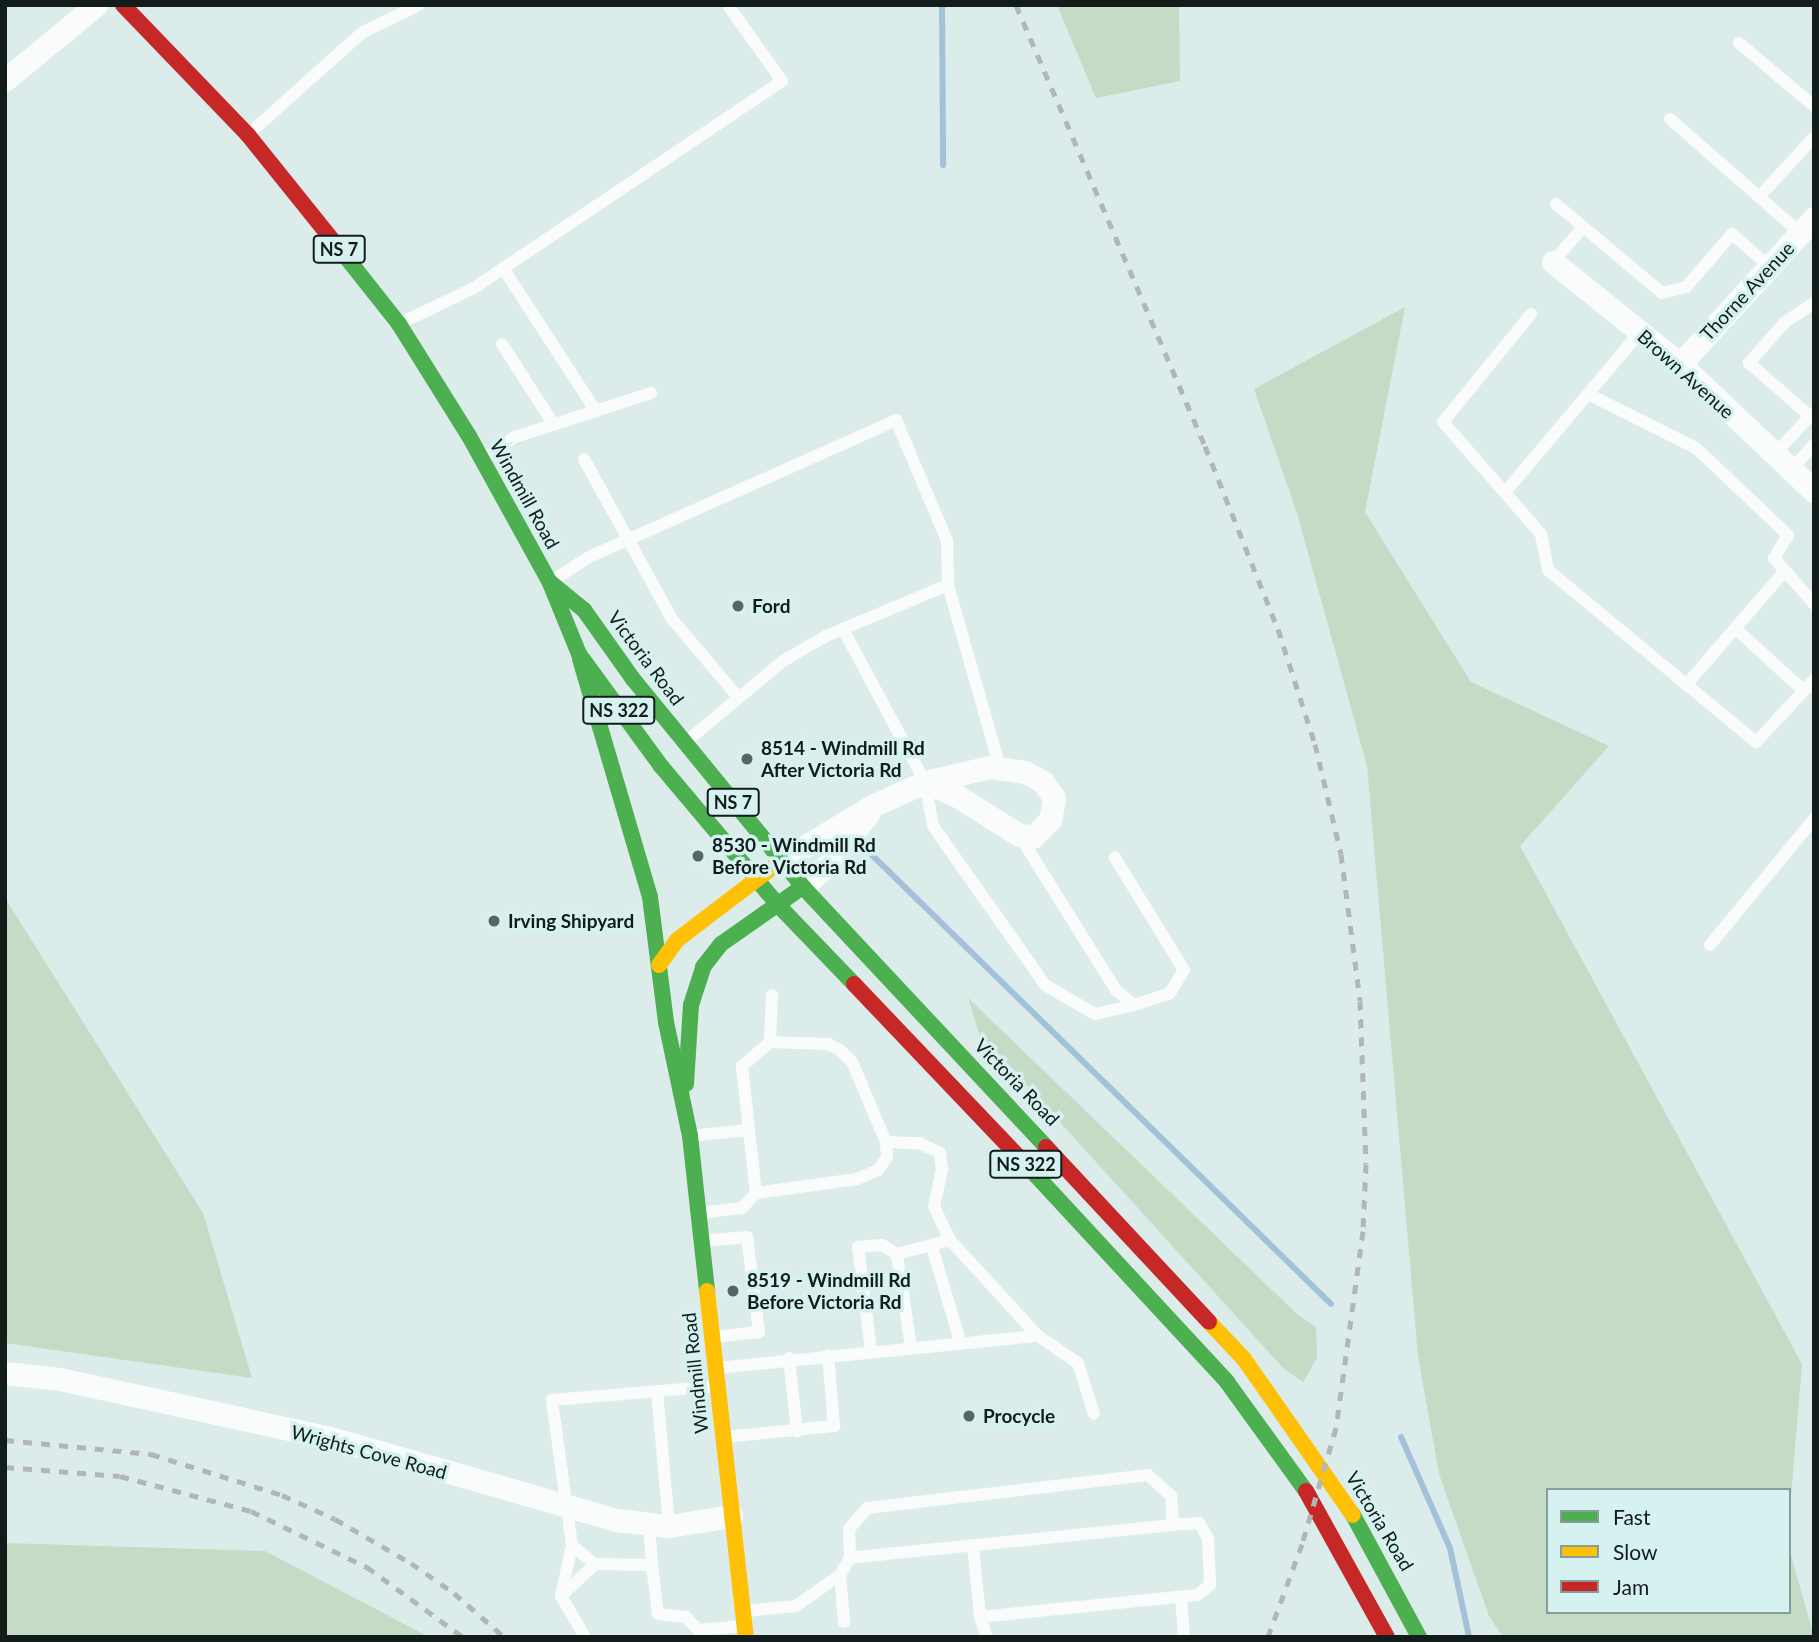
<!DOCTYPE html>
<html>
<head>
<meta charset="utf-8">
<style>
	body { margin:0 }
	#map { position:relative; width:1819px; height:1642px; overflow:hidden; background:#dbeceb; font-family:Lato,sans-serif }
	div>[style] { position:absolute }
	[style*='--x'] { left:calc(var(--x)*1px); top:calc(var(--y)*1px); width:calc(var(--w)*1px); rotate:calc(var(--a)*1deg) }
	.green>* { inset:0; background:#c4dcc6 }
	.stream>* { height:6px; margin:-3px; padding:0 3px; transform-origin:3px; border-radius:3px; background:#a4c1da }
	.lane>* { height:12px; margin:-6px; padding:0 6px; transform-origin:6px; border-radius:6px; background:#fafcfc }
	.street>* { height:23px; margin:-11.5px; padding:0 11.5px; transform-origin:11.5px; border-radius:11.5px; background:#fafcfc }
	.fast>* { height:16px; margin:-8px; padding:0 8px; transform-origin:8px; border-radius:8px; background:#4caf50 }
	.slow>* { height:16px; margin:-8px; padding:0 8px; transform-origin:8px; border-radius:8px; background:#ffc107 }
	.jam>* { height:16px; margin:-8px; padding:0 8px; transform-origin:8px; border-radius:8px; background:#c62828 }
	.rail>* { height:5px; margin-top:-2.5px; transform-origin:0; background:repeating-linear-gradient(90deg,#b3b6b6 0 9px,transparent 0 18px) }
	.dots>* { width:19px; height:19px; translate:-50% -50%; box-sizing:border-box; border:4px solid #d5f2f1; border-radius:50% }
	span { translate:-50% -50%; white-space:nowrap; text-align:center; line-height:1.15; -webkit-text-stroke:7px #d5f2f1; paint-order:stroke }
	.shield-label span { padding:2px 5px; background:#d5f2f1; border:2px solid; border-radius:5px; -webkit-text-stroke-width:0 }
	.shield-label { font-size:18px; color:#111c1b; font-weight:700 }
	.street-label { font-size:19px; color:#111c1b }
	.poi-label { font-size:19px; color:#111c1b; font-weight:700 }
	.left { translate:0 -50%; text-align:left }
	.frame { position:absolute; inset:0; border:7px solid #111c1b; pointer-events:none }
	.legend { position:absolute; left:1546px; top:1488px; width:245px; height:126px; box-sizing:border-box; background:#d5f2f1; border:2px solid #879c9b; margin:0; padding:9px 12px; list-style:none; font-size:21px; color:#111c1b }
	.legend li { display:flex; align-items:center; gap:14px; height:35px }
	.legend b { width:35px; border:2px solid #879c9b }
</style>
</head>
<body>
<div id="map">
	<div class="green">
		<i style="clip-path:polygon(1057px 5px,1179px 5px,1180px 81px,1096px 98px)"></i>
		<i style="clip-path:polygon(1405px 307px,1365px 512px,1471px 682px,1609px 746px,1520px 846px,1802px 1364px,1789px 1520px,1789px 1490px,1548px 1490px,1548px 1612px,1789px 1612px,1789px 1548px,1814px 1637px,1503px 1637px,1489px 1616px,1439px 1474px,1418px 1356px,1367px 766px,1297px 513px,1254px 389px)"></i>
		<i style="clip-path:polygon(5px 898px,203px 1213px,252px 1378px,5px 1343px)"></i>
		<i style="clip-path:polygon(968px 998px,1298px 1315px,1316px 1327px,1317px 1358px,1303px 1382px,1284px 1369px,979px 1033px)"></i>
		<i style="clip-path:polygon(5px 1543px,265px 1551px,429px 1637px,5px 1637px)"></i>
	</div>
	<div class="stream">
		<i style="--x:942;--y:5;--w:160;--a:89.6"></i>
		<i style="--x:872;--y:855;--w:642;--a:44.37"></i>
		<i style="--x:1401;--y:1437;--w:121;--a:66.2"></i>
		<i style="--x:1450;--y:1548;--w:91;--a:77.9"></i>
	</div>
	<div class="lane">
		<i style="--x:1739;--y:43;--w:98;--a:40"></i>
		<i style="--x:1670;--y:119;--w:173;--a:41.2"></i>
		<i style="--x:251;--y:132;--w:150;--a:-41.8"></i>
		<i style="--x:363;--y:32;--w:62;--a:-25.7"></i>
		<i style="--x:1759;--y:197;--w:80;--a:-47.5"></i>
		<i style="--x:1556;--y:204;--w:138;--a:40"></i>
		<i style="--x:1662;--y:293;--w:25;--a:-14"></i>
		<i style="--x:1686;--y:287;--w:70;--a:-49"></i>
		<i style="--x:1732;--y:234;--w:50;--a:41"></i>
		<i style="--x:1553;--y:262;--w:46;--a:-49.4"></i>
		<i style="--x:503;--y:268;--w:171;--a:57"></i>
		<i style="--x:1531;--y:314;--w:139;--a:129.2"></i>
		<i style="--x:1443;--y:422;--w:149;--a:48.8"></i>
		<i style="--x:1541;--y:534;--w:37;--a:79"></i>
		<i style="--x:1548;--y:570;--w:270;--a:39.6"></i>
		<i style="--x:1756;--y:742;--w:85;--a:-46.9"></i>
		<i style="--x:403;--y:322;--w:79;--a:-25.6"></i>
		<i style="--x:474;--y:288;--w:371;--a:-33.9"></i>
		<i style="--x:782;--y:81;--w:93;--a:-125.4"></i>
		<i style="--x:502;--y:344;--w:96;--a:57.3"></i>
		<i style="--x:1588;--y:394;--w:121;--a:26.6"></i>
		<i style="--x:1696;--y:448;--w:127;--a:43.4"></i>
		<i style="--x:1788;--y:535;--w:27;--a:121"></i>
		<i style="--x:1774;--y:558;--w:61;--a:49"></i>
		<i style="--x:1774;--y:455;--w:53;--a:-47.3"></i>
		<i style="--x:1810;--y:416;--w:81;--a:-139"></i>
		<i style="--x:1749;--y:363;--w:53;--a:-48.8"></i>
		<i style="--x:1784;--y:323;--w:36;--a:-34"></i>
		<i style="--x:484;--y:457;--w:37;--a:-33"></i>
		<i style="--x:515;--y:437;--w:143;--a:-17.9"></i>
		<i style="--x:584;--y:459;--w:183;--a:61.2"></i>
		<i style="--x:672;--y:619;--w:101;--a:49.8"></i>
		<i style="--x:1790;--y:471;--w:36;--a:-48"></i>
		<i style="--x:1507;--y:490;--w:207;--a:-49.9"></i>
		<i style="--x:552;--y:581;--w:44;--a:-33"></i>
		<i style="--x:589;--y:557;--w:336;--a:-24"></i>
		<i style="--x:896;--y:420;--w:131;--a:67.1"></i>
		<i style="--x:947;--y:541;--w:44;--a:88.7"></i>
		<i style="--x:948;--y:585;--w:190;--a:74.1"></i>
		<i style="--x:1735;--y:628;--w:93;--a:42.4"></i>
		<i style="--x:843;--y:629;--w:174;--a:61.8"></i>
		<i style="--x:925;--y:782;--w:45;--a:79.7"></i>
		<i style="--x:933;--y:826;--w:194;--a:54.8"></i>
		<i style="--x:1045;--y:985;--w:58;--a:30.1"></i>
		<i style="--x:1095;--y:1014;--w:40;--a:-13"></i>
		<i style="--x:1686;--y:685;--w:148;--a:-49.1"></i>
		<i style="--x:687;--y:741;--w:125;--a:-39.8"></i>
		<i style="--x:783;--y:661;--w:50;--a:-30.2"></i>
		<i style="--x:826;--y:636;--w:132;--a:-22.7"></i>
		<i style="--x:1019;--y:835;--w:183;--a:58"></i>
		<i style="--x:1116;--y:990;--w:23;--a:40"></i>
		<i style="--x:1134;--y:1005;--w:38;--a:-18"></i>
		<i style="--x:1170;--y:993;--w:27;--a:-59"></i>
		<i style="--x:1184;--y:970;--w:132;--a:-121.6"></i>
		<i style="--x:1710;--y:945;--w:163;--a:-50.5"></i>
		<i style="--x:770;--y:1042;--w:47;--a:-87.6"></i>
		<i style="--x:690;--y:1136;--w:58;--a:-5.9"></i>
		<i style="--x:886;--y:1142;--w:33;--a:2"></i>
		<i style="--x:919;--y:1143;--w:23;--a:25"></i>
		<i style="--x:940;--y:1153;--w:16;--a:83"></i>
		<i style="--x:942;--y:1169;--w:38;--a:102"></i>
		<i style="--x:934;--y:1206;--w:38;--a:65"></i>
		<i style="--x:699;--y:1213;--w:43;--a:-6.6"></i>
		<i style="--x:742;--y:1208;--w:21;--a:-47"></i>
		<i style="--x:756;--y:1193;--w:102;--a:-7.9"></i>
		<i style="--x:857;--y:1179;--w:23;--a:-23"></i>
		<i style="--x:878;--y:1170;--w:16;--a:-55"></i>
		<i style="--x:887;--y:1157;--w:15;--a:-94"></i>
		<i style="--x:886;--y:1142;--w:87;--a:-113"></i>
		<i style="--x:852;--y:1062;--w:17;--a:-135"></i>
		<i style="--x:840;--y:1050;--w:13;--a:-153"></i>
		<i style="--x:828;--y:1044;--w:58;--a:-178"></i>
		<i style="--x:770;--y:1042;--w:37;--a:139"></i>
		<i style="--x:742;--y:1066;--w:128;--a:83.7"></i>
		<i style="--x:702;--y:1241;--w:45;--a:-5.1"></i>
		<i style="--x:747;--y:1237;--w:96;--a:82.8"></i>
		<i style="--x:759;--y:1332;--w:45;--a:173.7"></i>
		<i style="--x:932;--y:1247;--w:101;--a:73.4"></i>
		<i style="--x:911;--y:1347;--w:94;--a:-98.6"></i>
		<i style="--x:897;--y:1254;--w:55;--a:-14.8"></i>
		<i style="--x:950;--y:1240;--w:130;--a:47.5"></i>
		<i style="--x:871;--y:1351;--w:105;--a:-97.1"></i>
		<i style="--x:858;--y:1247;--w:24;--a:-5"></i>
		<i style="--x:882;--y:1245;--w:17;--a:31"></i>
		<i style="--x:789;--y:1358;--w:74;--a:83.8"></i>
		<i style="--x:716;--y:1368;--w:324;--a:-5.7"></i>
		<i style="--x:1038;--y:1336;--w:48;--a:34"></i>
		<i style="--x:1078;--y:1363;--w:53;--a:72.6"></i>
		<i style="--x:657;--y:1391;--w:136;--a:84.9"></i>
		<i style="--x:725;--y:1437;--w:110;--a:-5.8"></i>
		<i style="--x:834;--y:1426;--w:71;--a:-94.8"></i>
		<i style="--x:649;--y:1525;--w:40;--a:85.7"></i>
		<i style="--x:572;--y:1545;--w:30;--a:40"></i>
		<i style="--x:595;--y:1564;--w:57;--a:1"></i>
		<i style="--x:652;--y:1565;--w:49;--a:83"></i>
		<i style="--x:658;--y:1614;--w:28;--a:6"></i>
		<i style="--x:686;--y:1617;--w:18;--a:47"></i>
		<i style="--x:698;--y:1630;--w:45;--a:-5.1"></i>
		<i style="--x:973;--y:1546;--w:71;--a:84.4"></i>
		<i style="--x:840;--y:1575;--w:47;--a:85.1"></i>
		<i style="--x:561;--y:1596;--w:47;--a:-43.3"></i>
		<i style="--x:1181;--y:1597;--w:40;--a:85.7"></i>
		<i style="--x:745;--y:1611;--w:51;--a:-5.6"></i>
		<i style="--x:796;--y:1606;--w:54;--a:-35.2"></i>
		<i style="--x:840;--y:1575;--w:20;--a:-60"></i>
		<i style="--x:850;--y:1558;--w:29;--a:-92"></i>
		<i style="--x:849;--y:1529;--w:28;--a:-49"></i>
		<i style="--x:867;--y:1508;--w:283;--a:-6.7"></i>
		<i style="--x:1148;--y:1475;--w:31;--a:42"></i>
		<i style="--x:1171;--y:1496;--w:29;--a:86"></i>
		<i style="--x:1173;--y:1525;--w:325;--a:174.2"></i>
		<i style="--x:585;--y:1637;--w:48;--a:-120.3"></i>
		<i style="--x:561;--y:1596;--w:52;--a:-77.8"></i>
		<i style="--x:572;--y:1545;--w:146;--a:-97.9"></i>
		<i style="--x:552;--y:1400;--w:166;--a:-4.8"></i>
		<i style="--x:987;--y:1637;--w:21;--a:-109"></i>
		<i style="--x:980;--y:1617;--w:218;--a:-5.8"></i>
		<i style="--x:1197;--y:1595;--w:16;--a:-38"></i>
		<i style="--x:1210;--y:1585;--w:47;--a:-92.4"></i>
		<i style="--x:1208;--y:1538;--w:17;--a:-121"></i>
		<i style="--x:1199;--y:1523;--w:26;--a:176"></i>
	</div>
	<div class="street">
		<i style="--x:5;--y:80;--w:118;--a:-39.5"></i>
		<i style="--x:1553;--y:262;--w:163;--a:38.8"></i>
		<i style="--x:1680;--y:364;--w:185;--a:43.5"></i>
		<i style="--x:1680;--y:364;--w:198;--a:-47.5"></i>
		<i style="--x:781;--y:861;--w:109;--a:-31.1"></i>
		<i style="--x:874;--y:805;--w:56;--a:-24.3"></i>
		<i style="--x:925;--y:782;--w:67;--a:-13"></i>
		<i style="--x:990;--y:767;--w:35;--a:8"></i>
		<i style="--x:1025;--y:772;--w:21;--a:29"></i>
		<i style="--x:1043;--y:782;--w:19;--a:55"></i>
		<i style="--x:1054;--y:798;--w:22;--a:100"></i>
		<i style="--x:1050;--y:820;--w:23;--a:135"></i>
		<i style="--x:1034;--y:836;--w:15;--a:-176"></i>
		<i style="--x:1019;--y:835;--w:73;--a:-147.8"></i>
		<i style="--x:957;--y:796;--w:35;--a:-156"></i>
		<i style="--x:803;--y:887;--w:36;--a:-42"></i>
		<i style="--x:830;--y:863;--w:62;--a:-52.2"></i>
		<i style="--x:5;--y:1373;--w:55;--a:6.2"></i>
		<i style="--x:60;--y:1379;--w:273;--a:12.3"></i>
		<i style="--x:327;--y:1437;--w:301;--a:16"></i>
		<i style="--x:616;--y:1520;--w:53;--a:6.5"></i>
		<i style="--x:669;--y:1526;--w:63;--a:-9.2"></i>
	</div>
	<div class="fast">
		<i style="--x:342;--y:252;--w:92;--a:51.6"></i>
		<i style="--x:399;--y:324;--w:132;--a:58"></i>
		<i style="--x:469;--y:436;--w:168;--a:61.1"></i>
		<i style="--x:550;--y:583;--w:77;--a:67.8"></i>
		<i style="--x:579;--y:654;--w:139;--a:53.8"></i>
		<i style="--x:661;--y:766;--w:182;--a:49.9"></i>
		<i style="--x:778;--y:905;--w:110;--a:46.1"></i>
		<i style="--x:551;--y:583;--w:43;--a:39.3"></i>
		<i style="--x:584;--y:610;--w:85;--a:54.6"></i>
		<i style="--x:633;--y:679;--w:269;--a:50.7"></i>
		<i style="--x:803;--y:887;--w:356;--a:46.9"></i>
		<i style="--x:580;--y:659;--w:248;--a:73.6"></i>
		<i style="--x:650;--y:897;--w:126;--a:82.7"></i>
		<i style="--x:666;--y:1022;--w:116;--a:78.1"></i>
		<i style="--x:690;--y:1136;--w:156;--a:83.7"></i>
		<i style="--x:686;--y:1084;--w:79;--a:-86.4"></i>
		<i style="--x:691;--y:1005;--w:40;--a:-72"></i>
		<i style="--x:703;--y:967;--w:29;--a:-52"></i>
		<i style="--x:721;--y:944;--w:94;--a:-35"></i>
		<i style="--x:1031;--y:1170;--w:289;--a:47.2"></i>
		<i style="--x:1227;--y:1382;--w:135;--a:54.1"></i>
		<i style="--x:1353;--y:1515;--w:139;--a:61.6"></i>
	</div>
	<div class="slow">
		<i style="--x:659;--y:965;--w:31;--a:-54"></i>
		<i style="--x:677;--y:940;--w:122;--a:-37.3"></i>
		<i style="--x:707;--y:1291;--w:348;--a:83.6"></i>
		<i style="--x:1209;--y:1322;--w:51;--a:46.6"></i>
		<i style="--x:1244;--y:1359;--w:190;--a:55.1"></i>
	</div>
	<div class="jam">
		<i style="--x:123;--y:5;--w:180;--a:46.1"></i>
		<i style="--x:248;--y:135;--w:150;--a:51.2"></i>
		<i style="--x:854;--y:984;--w:257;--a:46.4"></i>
		<i style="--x:1046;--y:1147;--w:239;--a:47"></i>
		<i style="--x:1306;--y:1491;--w:167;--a:61"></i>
	</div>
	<div class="rail">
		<i style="--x:1016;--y:5;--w:480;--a:66.8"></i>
		<i style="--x:1205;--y:446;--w:197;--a:68.3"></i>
		<i style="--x:1278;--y:629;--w:121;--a:72.2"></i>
		<i style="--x:1315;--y:744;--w:113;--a:76.7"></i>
		<i style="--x:1341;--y:854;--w:148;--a:82.6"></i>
		<i style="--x:1360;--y:1001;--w:163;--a:87.9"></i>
		<i style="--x:1366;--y:1164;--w:67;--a:92.6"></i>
		<i style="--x:1363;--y:1231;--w:199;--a:97.8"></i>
		<i style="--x:1336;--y:1428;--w:121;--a:106.3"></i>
		<i style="--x:1302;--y:1544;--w:99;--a:110.1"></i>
		<i style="--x:5;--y:1440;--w:147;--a:5.5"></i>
		<i style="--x:151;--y:1454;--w:137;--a:17.4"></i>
		<i style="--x:282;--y:1495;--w:58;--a:24.4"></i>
		<i style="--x:335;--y:1519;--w:88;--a:30.1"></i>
		<i style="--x:411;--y:1563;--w:52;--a:34.9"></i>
		<i style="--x:454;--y:1593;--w:67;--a:41.3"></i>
		<i style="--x:5;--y:1467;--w:115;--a:4.5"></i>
		<i style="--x:120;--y:1476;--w:136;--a:15"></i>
		<i style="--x:251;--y:1511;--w:129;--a:25.8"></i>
		<i style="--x:367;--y:1567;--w:119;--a:36.1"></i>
	</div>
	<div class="dots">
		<i style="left:738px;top:606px;background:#586564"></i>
		<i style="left:747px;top:759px;background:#586564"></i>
		<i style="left:698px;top:856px;background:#586564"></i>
		<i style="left:494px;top:921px;background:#586564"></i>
		<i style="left:733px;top:1291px;background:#586564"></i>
		<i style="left:969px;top:1416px;background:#586564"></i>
	</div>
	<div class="shield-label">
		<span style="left:339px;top:249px">NS 7</span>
		<span style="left:619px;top:710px">NS 322</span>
		<span style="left:733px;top:802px">NS 7</span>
		<span style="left:1026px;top:1164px">NS 322</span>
	</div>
	<div class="street-label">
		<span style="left:1747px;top:291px;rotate:-47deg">Thorne Avenue</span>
		<span style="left:1686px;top:374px;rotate:42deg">Brown Avenue</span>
		<span style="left:525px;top:494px;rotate:61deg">Windmill Road</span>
		<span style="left:646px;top:658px;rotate:53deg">Victoria Road</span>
		<span style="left:1017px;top:1082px;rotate:46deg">Victoria Road</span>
		<span style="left:695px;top:1373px;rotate:-96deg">Windmill Road</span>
		<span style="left:369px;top:1452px;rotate:15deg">Wrights Cove Road</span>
		<span style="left:1380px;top:1521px;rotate:59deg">Victoria Road</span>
	</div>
	<div class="poi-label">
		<span class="left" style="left:752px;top:606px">Ford</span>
		<span class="left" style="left:761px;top:759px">8514 - Windmill Rd<br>After Victoria Rd</span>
		<span class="left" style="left:712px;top:856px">8530 - Windmill Rd<br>Before Victoria Rd</span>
		<span class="left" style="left:508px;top:921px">Irving Shipyard</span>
		<span class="left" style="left:747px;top:1291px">8519 - Windmill Rd<br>Before Victoria Rd</span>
		<span class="left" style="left:983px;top:1416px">Procycle</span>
	</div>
	<div class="frame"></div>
	<ul class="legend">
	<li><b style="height:9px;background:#4caf50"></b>Fast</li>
	<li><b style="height:9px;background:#ffc107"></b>Slow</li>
	<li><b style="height:9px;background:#c62828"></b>Jam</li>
	</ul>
</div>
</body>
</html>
